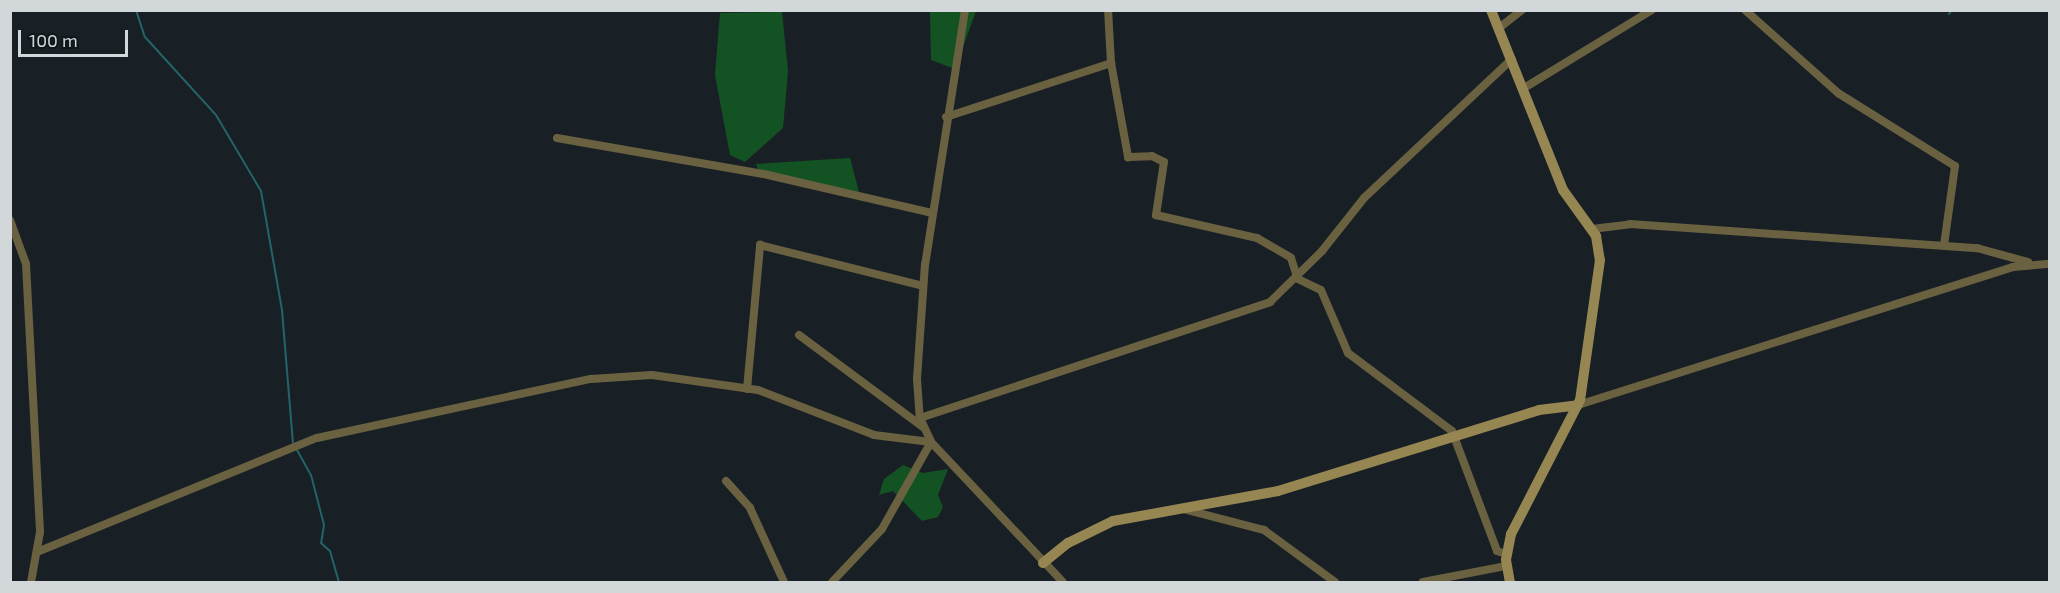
<!DOCTYPE html>
<html>
<head>
<meta charset="utf-8">
<style>
	body { margin:0 }
	#map { position:relative; width:2060px; height:593px; overflow:hidden; background:#192025; font-family:"Exo 2",sans-serif }
	div>[style] { position:absolute }
	[style*='--x'] { left:calc(var(--x)*1px); top:calc(var(--y)*1px); width:calc(var(--w)*1px); rotate:calc(var(--a)*1deg) }
	.green>* { inset:0; background:#135323 }
	.stream>* { height:2px; margin:-1px; padding:0 1px; transform-origin:1px; border-radius:1px; background:#236468 }
	.street>* { height:8px; margin:-4px; padding:0 4px; transform-origin:4px; border-radius:4px; background:#6a6141 }
	.secondary>* { height:10px; margin:-5px; padding:0 5px; transform-origin:5px; border-radius:5px; background:#968652 }
	span { translate:-50% -50%; white-space:nowrap; text-align:center; line-height:1.15; -webkit-text-stroke:6px #10171b; paint-order:stroke }
	.frame { position:absolute; inset:0; border:12px solid #d2d7da; pointer-events:none }
	.scale { position:absolute; left:18px; top:30px; width:110px; height:27px; box-sizing:border-box; border:3px solid #d2d7da; border-top:0; padding-left:8px; font-size:18px; line-height:21px; white-space:nowrap; color:#d2d7da; -webkit-text-stroke:4px #10171b; paint-order:stroke }
</style>
</head>
<body>
<div id="map">
	<div class="green">
		<i style="clip-path:polygon(930px 11px,976px 11px,955px 69px,931px 60px)"></i>
		<i style="clip-path:polygon(782px 12px,788px 71px,783px 128px,745px 162px,730px 155px,715px 75px,720px 13px)"></i>
		<i style="clip-path:polygon(850px 158px,860px 196px,760px 174px,756px 164px)"></i>
		<i style="clip-path:polygon(903px 465px,923px 473px,948px 469px,938px 495px,943px 507px,938px 517px,922px 521px,893px 491px,879px 495px,884px 479px)"></i>
	</div>
	<div class="stream">
		<i style="--x:136;--y:10;--w:28;--a:72"></i>
		<i style="--x:145;--y:37;--w:105;--a:47.7"></i>
		<i style="--x:216;--y:115;--w:88;--a:59.4"></i>
		<i style="--x:261;--y:191;--w:121;--a:80"></i>
		<i style="--x:282;--y:310;--w:133;--a:85.3"></i>
		<i style="--x:1949;--y:14;--w:5;--a:-53"></i>
		<i style="--x:297;--y:450;--w:29;--a:61"></i>
		<i style="--x:311;--y:475;--w:52;--a:75.4"></i>
		<i style="--x:324;--y:525;--w:18;--a:99"></i>
		<i style="--x:321;--y:543;--w:12;--a:42"></i>
		<i style="--x:330;--y:551;--w:32;--a:74"></i>
	</div>
	<div class="street">
		<i style="--x:965;--y:10;--w:257;--a:98.9"></i>
		<i style="--x:925;--y:264;--w:115;--a:94"></i>
		<i style="--x:917;--y:379;--w:39;--a:86"></i>
		<i style="--x:920;--y:418;--w:26;--a:65"></i>
		<i style="--x:931;--y:442;--w:192;--a:46.7"></i>
		<i style="--x:1745;--y:10;--w:125;--a:41.7"></i>
		<i style="--x:1838;--y:93;--w:138;--a:32"></i>
		<i style="--x:1955;--y:166;--w:80;--a:97.9"></i>
		<i style="--x:1499;--y:28;--w:29;--a:-38"></i>
		<i style="--x:1111;--y:63;--w:96;--a:79.7"></i>
		<i style="--x:1128;--y:157;--w:24;--a:-2"></i>
		<i style="--x:1152;--y:156;--w:13;--a:27"></i>
		<i style="--x:1164;--y:162;--w:54;--a:98.6"></i>
		<i style="--x:1156;--y:215;--w:104;--a:12.8"></i>
		<i style="--x:1257;--y:238;--w:39;--a:30"></i>
		<i style="--x:1291;--y:258;--w:22;--a:72"></i>
		<i style="--x:1298;--y:279;--w:25;--a:26"></i>
		<i style="--x:1321;--y:290;--w:69;--a:66.8"></i>
		<i style="--x:1348;--y:353;--w:130;--a:36.9"></i>
		<i style="--x:1452;--y:431;--w:128;--a:69.4"></i>
		<i style="--x:1497;--y:551;--w:9;--a:18"></i>
		<i style="--x:1524;--y:88;--w:150;--a:-31.4"></i>
		<i style="--x:946;--y:117;--w:174;--a:-18.1"></i>
		<i style="--x:1111;--y:63;--w:53;--a:-93.2"></i>
		<i style="--x:557;--y:138;--w:214;--a:9.9"></i>
		<i style="--x:768;--y:175;--w:168;--a:13"></i>
		<i style="--x:10;--y:220;--w:47;--a:70"></i>
		<i style="--x:26;--y:264;--w:268;--a:87"></i>
		<i style="--x:40;--y:532;--w:51;--a:100.2"></i>
		<i style="--x:1592;--y:229;--w:38;--a:-7"></i>
		<i style="--x:1630;--y:224;--w:348;--a:4"></i>
		<i style="--x:1977;--y:248;--w:53;--a:15.4"></i>
		<i style="--x:799;--y:335;--w:154;--a:36.6"></i>
		<i style="--x:747;--y:389;--w:145;--a:-84.8"></i>
		<i style="--x:760;--y:245;--w:168;--a:14.1"></i>
		<i style="--x:1578;--y:405;--w:456;--a:-17.6"></i>
		<i style="--x:2013;--y:267;--w:37;--a:-5"></i>
		<i style="--x:920;--y:418;--w:369;--a:-18.3"></i>
		<i style="--x:1270;--y:302;--w:73;--a:-44.4"></i>
		<i style="--x:1322;--y:251;--w:68;--a:-51.6"></i>
		<i style="--x:1364;--y:198;--w:203;--a:-43.2"></i>
		<i style="--x:726;--y:481;--w:36;--a:48"></i>
		<i style="--x:750;--y:508;--w:81;--a:65.3"></i>
		<i style="--x:1183;--y:509;--w:84;--a:14.5"></i>
		<i style="--x:1264;--y:530;--w:88;--a:36.2"></i>
		<i style="--x:37;--y:552;--w:302;--a:-22.2"></i>
		<i style="--x:317;--y:438;--w:280;--a:-12.2"></i>
		<i style="--x:591;--y:379;--w:61;--a:-3.8"></i>
		<i style="--x:652;--y:375;--w:107;--a:8.1"></i>
		<i style="--x:758;--y:390;--w:124;--a:21.2"></i>
		<i style="--x:874;--y:435;--w:57;--a:7"></i>
		<i style="--x:931;--y:442;--w:100;--a:119.4"></i>
		<i style="--x:882;--y:529;--w:73;--a:133.3"></i>
		<i style="--x:1423;--y:582;--w:85;--a:-10.9"></i>
	</div>
	<div class="secondary">
		<i style="--x:1491;--y:10;--w:194;--a:68.2"></i>
		<i style="--x:1563;--y:190;--w:57;--a:54.3"></i>
		<i style="--x:1596;--y:236;--w:24;--a:81"></i>
		<i style="--x:1600;--y:260;--w:141;--a:98.1"></i>
		<i style="--x:1580;--y:400;--w:151;--a:117.2"></i>
		<i style="--x:1511;--y:534;--w:26;--a:101"></i>
		<i style="--x:1506;--y:560;--w:22;--a:80"></i>
		<i style="--x:1043;--y:563;--w:32;--a:-39"></i>
		<i style="--x:1068;--y:543;--w:50;--a:-26.1"></i>
		<i style="--x:1113;--y:521;--w:168;--a:-10.3"></i>
		<i style="--x:1278;--y:491;--w:273;--a:-17.2"></i>
		<i style="--x:1539;--y:410;--w:39;--a:-7"></i>
	</div>
	<div class="frame"></div>
	<div class="scale">100 m</div>
</div>
</body>
</html>
